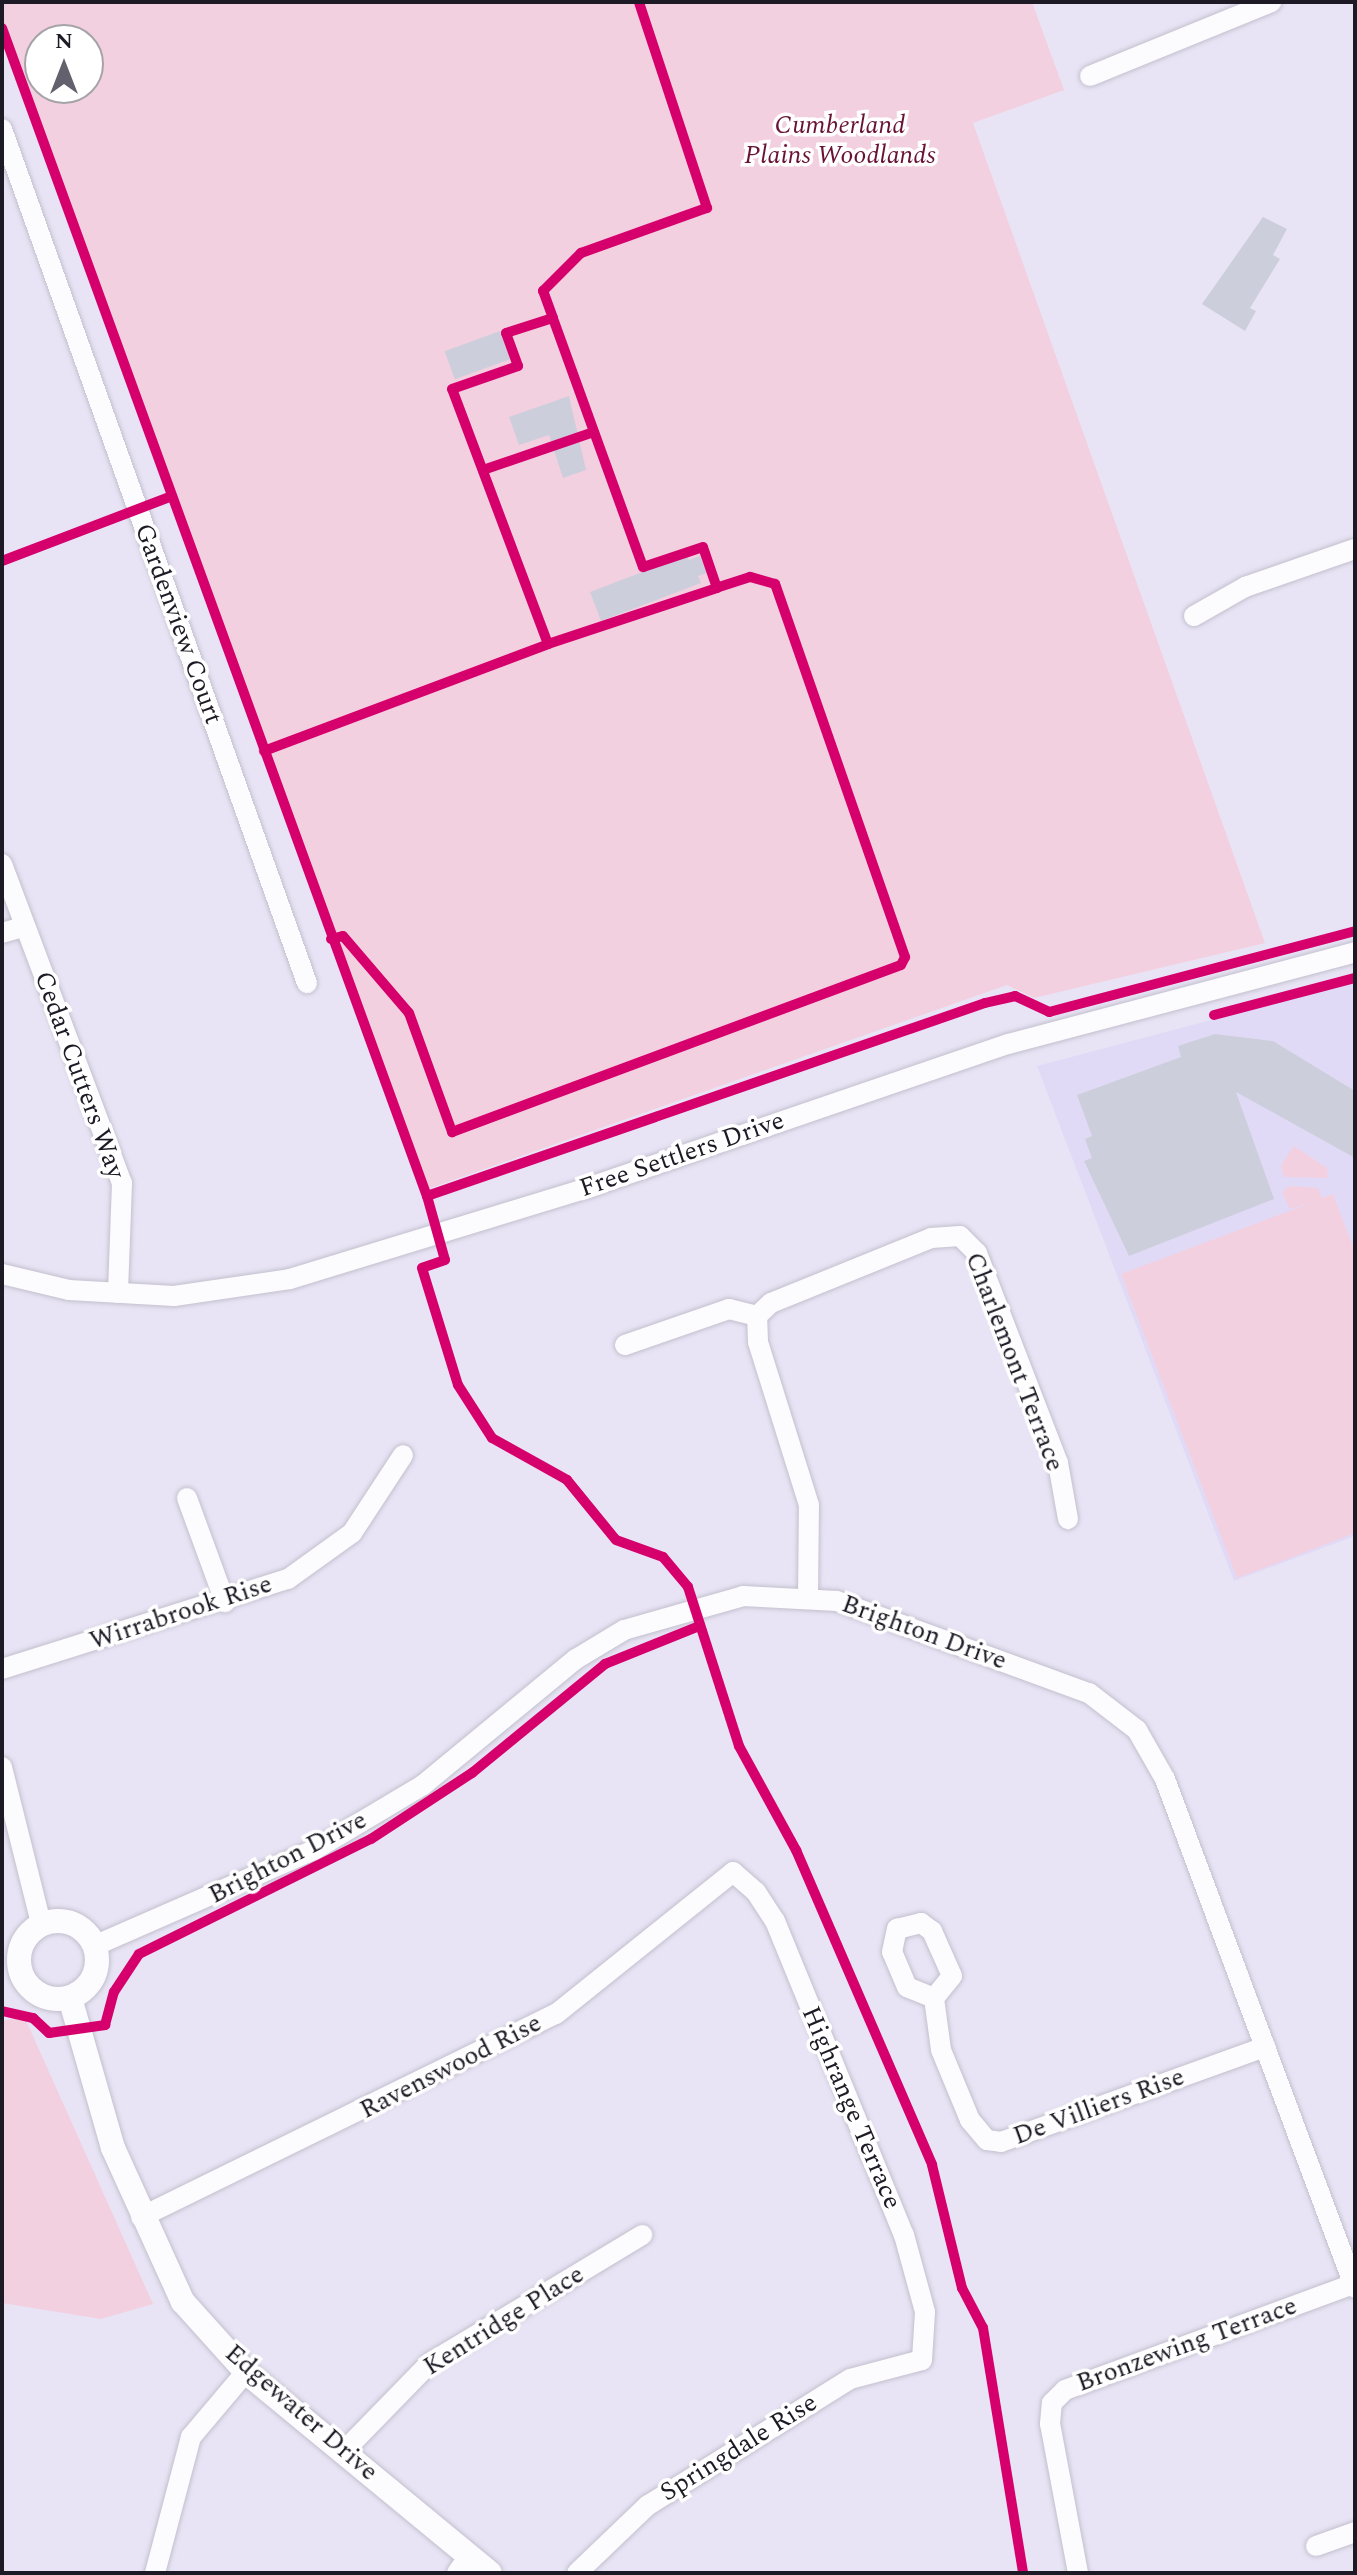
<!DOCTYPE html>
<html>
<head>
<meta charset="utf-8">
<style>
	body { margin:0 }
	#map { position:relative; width:1357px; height:2575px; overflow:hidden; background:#e8e4f5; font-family:Spectral,serif }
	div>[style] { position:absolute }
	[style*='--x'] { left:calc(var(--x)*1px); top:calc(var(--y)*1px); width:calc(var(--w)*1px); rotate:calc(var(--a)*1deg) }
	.built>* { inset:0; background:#e0daf7 }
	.green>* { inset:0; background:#f3d0e0 }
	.building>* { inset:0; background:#cdcedb; transform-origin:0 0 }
	.roads { filter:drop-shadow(0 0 2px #c3c0ce) drop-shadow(0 0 2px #c3c0ce) }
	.minor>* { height:20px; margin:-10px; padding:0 10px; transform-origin:10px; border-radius:10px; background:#fcfbfe }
	.tertiary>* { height:24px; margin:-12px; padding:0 12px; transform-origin:12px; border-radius:12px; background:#fcfbfe }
	.tertiary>.ring { margin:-12px; padding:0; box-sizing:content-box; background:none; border:24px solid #fcfbfe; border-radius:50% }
	.cycleway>* { height:10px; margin:-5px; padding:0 5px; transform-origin:5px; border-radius:5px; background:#d6006c }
	span { translate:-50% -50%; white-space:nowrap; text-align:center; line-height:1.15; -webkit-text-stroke:7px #fff; paint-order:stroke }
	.park-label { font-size:26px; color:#691334; font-style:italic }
	.street-label { font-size:26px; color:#1d1a25 }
	.frame { position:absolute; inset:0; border:4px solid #1d1a25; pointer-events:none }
	.north { position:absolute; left:24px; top:24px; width:80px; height:80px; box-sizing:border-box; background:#fff; border:2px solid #a5a3a8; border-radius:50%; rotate:0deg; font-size:22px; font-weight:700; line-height:32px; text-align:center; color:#1d1a25 }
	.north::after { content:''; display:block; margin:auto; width:28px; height:36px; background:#64616e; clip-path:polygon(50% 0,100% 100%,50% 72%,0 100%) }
</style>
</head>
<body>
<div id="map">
	<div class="built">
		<i style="clip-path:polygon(1355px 982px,1355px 1536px,1234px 1581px,1037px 1066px)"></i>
	</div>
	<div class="green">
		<i style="clip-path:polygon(evenodd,2px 2px,1032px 2px,1064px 90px,973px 123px,1265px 943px,1034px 998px,1007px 985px,428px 1189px,2px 44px,2px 2px,40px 40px,88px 40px,88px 88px,40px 88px,40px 40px)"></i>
		<i style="clip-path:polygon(1294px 1146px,1327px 1168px,1328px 1178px,1284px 1177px,1281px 1165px)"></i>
		<i style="clip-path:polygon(1289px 1186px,1318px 1188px,1322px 1198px,1333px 1194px,1355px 1252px,1355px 1533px,1237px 1578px,1121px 1274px,1313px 1202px,1290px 1209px,1282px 1192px)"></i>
		<i style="clip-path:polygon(24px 2016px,153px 2304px,101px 2319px,2px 2303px,2px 2021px)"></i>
	</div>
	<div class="building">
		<i style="clip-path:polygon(1263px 217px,1287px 229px,1273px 255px,1280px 259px,1250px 308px,1256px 311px,1245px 331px,1202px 304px)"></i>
		<i style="left:500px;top:331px;width:30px;height:59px;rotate:70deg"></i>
		<i style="clip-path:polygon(569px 396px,586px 470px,563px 478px,549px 435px,519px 445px,509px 417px)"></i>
		<i style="clip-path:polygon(687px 555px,689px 560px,700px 556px,707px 573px,698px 576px,701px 583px,601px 621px,590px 592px)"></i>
		<i style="clip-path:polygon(1215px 1034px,1273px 1041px,1355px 1091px,1355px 1158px,1236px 1092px,1274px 1199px,1129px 1256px,1084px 1161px,1092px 1158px,1085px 1139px,1092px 1136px,1077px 1095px,1181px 1057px,1178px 1046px)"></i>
	</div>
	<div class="roads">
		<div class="minor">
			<i style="--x:1090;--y:76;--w:196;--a:-22.2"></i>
			<i style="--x:2;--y:129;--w:907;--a:70.35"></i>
			<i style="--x:1194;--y:616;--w:59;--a:-29.6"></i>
			<i style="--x:1245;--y:587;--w:116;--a:-19.1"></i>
			<i style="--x:2;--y:864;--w:341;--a:69.4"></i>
			<i style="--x:122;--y:1183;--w:110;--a:92.1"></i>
			<i style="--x:2;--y:933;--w:22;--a:-16"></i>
			<i style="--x:2;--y:1274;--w:69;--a:13.4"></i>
			<i style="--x:69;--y:1290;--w:105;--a:3.3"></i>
			<i style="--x:174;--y:1296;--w:117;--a:-8.3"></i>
			<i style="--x:290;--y:1279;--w:314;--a:-17"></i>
			<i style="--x:590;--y:1187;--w:442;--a:-18.9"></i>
			<i style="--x:1008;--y:1044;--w:359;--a:-14.8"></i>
			<i style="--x:625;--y:1345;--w:110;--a:-19.1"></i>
			<i style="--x:729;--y:1309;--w:29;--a:14"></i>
			<i style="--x:187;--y:1498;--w:111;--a:69.9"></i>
			<i style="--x:808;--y:1596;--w:91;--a:-89.4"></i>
			<i style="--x:809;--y:1505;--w:171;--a:-107.4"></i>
			<i style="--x:758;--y:1342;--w:26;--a:-92"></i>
			<i style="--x:757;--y:1316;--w:19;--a:-43"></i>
			<i style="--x:771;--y:1303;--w:173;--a:-22.1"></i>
			<i style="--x:931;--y:1238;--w:29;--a:-4"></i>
			<i style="--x:960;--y:1236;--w:24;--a:45"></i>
			<i style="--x:977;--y:1253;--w:225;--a:68.9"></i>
			<i style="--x:1058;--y:1463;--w:57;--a:79.9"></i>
			<i style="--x:2;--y:1669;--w:300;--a:-17.5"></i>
			<i style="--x:288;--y:1579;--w:79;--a:-35.7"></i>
			<i style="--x:352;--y:1533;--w:93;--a:-56.8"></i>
			<i style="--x:2;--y:1767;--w:162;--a:76"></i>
			<i style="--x:921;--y:1923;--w:14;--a:36"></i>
			<i style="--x:932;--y:1931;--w:49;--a:66"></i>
			<i style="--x:952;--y:1976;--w:28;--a:129"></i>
			<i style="--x:934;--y:1998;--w:29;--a:-158"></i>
			<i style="--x:907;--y:1987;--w:38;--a:-113"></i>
			<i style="--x:892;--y:1952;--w:24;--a:-78"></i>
			<i style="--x:897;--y:1929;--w:25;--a:-14"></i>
			<i style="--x:94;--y:1946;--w:240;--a:-23.6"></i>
			<i style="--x:314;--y:1850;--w:127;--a:-30.8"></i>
			<i style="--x:423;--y:1785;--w:198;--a:-39.5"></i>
			<i style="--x:576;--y:1659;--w:56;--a:-31.1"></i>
			<i style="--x:624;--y:1630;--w:124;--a:-15.9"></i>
			<i style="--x:743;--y:1596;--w:94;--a:3"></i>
			<i style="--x:837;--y:1601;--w:268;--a:20.1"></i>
			<i style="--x:1089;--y:1693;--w:61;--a:37.6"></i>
			<i style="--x:1137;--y:1730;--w:56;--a:60.3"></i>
			<i style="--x:1165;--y:1779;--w:543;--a:69.53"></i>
			<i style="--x:934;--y:1998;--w:52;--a:82.3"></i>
			<i style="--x:941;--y:2050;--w:76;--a:67.5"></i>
			<i style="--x:970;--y:2120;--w:26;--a:50"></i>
			<i style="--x:987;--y:2140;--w:14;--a:8"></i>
			<i style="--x:1001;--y:2142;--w:281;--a:-19.8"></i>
			<i style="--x:141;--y:2217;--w:462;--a:-26.1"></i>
			<i style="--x:556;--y:2014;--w:227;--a:-38.7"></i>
			<i style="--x:733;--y:1872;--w:30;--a:41"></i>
			<i style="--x:756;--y:1892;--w:35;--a:57"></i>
			<i style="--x:775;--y:1921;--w:339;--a:67.7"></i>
			<i style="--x:904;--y:2235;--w:80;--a:74.7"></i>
			<i style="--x:925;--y:2312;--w:48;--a:93.6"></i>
			<i style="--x:922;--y:2360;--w:74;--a:165.2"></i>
			<i style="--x:850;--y:2379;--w:238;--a:148"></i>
			<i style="--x:648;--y:2505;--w:98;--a:136.2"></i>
			<i style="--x:343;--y:2452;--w:124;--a:-45.7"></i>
			<i style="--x:430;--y:2363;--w:248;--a:-31.1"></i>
			<i style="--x:1316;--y:2546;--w:41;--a:-19.7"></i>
			<i style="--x:155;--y:2573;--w:141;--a:-75.2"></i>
			<i style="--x:191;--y:2437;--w:85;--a:-49.8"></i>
			<i style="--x:457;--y:2573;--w:19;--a:-55"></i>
			<i style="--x:1078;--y:2573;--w:152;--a:-100.6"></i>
			<i style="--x:1050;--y:2424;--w:21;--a:-85"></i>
			<i style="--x:1052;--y:2403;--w:18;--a:-45"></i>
			<i style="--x:1065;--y:2390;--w:307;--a:-20.2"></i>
		</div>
		<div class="tertiary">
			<i class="ring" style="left:19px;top:1921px;width:54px;height:54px"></i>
			<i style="--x:70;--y:1998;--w:156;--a:74"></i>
			<i style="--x:113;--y:2148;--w:169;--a:65.6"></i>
			<i style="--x:183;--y:2302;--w:94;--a:48"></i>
			<i style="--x:246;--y:2372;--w:316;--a:39.5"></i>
		</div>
	</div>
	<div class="cycleway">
		<i style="--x:2;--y:28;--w:1243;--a:70.01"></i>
		<i style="--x:427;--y:1196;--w:66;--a:74.3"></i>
		<i style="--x:445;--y:1260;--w:24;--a:161"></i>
		<i style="--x:422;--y:1268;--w:122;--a:72.9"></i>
		<i style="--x:458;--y:1385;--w:63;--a:57.3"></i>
		<i style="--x:492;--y:1438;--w:86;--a:29.2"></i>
		<i style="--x:567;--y:1480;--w:77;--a:50.8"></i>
		<i style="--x:616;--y:1540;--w:50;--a:19.9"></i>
		<i style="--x:663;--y:1557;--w:39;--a:50"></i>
		<i style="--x:688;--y:1587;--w:167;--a:72.2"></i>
		<i style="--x:739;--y:1746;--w:119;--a:61.3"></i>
		<i style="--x:796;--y:1850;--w:343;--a:66.6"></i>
		<i style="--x:932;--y:2165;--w:127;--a:76.3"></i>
		<i style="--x:962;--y:2288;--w:45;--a:62.3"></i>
		<i style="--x:983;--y:2328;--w:248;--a:80.7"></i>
		<i style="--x:483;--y:470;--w:117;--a:-18.9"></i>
		<i style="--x:2;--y:561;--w:180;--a:-20.9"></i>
		<i style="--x:548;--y:644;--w:178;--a:-18.3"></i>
		<i style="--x:264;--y:751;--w:303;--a:-20.6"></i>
		<i style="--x:548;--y:644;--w:272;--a:-110.6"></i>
		<i style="--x:452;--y:389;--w:70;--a:-19.2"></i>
		<i style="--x:518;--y:366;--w:35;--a:-110"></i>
		<i style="--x:506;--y:333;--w:49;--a:-17.7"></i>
		<i style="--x:553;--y:318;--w:29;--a:-110"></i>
		<i style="--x:543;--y:291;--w:54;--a:-45"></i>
		<i style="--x:581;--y:253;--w:134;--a:-19.7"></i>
		<i style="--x:707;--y:208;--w:217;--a:-108.3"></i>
		<i style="--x:331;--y:939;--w:12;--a:-14"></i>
		<i style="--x:343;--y:936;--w:101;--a:49.4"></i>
		<i style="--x:409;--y:1013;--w:127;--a:70.1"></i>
		<i style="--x:452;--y:1132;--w:479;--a:-20.4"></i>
		<i style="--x:901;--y:965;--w:9;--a:-63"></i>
		<i style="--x:905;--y:957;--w:395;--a:-109.2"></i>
		<i style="--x:775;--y:584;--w:26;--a:-164"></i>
		<i style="--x:750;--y:577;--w:35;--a:162"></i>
		<i style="--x:717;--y:588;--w:43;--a:-108.9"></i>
		<i style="--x:703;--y:547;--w:63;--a:161.6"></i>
		<i style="--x:643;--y:567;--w:265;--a:-109.9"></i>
		<i style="--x:1214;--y:1015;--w:146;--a:-14.7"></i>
		<i style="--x:427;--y:1196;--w:590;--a:-19.08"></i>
		<i style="--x:985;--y:1003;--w:31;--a:-13"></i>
		<i style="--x:1015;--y:996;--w:38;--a:25"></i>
		<i style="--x:1049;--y:1012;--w:317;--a:-14.8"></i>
		<i style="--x:2;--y:2011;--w:32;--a:13"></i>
		<i style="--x:33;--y:2018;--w:22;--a:43"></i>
		<i style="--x:49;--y:2033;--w:57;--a:-8.1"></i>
		<i style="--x:105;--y:2025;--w:34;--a:-75"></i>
		<i style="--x:114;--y:1992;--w:45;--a:-56.7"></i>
		<i style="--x:139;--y:1954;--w:259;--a:-26.4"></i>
		<i style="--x:371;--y:1839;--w:121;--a:-33.2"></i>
		<i style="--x:472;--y:1773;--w:172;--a:-39.3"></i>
		<i style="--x:605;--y:1664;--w:99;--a:-21.9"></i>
	</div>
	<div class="park-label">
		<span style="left:840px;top:141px">Cumberland<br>Plains Woodlands</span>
	</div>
	<div class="street-label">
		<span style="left:178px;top:624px;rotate:70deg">Gardenview Court</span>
		<span style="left:79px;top:1075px;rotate:70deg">Cedar Cutters Way</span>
		<span style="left:682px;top:1155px;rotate:-19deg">Free Settlers Drive</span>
		<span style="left:1014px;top:1362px;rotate:69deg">Charlemont Terrace</span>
		<span style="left:181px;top:1613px;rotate:-18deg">Wirrabrook Rise</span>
		<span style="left:924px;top:1633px;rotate:20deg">Brighton Drive</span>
		<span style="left:288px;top:1858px;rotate:-27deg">Brighton Drive</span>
		<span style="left:451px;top:2067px;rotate:-27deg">Ravenswood Rise</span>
		<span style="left:1099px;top:2107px;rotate:-20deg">De Villiers Rise</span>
		<span style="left:851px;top:2108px;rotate:67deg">Highrange Terrace</span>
		<span style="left:504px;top:2321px;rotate:-32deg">Kentridge Place</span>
		<span style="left:1187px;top:2345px;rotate:-20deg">Bronzewing Terrace</span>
		<span style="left:301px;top:2413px;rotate:41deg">Edgewater Drive</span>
		<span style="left:739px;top:2448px;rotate:-32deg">Springdale Rise</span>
	</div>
	<div class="frame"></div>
	<div class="north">N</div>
</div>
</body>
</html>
